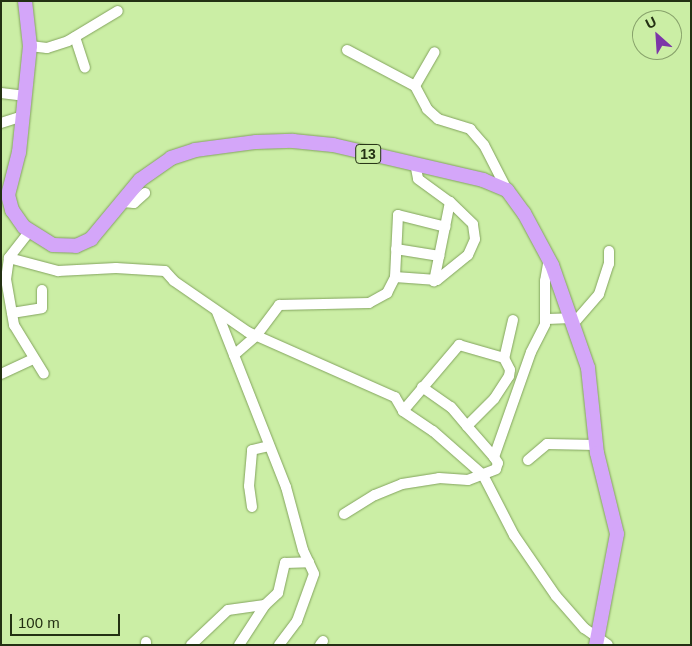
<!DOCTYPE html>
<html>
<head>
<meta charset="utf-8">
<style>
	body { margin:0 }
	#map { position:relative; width:692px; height:646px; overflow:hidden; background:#cbeea5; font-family:Arial,sans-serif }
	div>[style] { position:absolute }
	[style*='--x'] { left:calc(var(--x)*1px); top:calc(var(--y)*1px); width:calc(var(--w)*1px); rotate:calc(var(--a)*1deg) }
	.roads { filter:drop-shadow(0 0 1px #83a45e) drop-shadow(0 0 1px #83a45e) }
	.minor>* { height:10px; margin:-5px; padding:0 5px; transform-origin:5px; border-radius:5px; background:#fff }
	.highway>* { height:14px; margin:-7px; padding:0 7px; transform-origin:7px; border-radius:7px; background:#d4a6f9 }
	span { translate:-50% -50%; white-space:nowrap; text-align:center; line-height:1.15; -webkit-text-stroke:5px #cbeea5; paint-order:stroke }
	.shield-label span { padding:1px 4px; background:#cbeea5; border:1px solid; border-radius:4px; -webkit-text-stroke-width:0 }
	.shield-label { font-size:14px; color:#233013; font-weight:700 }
	.frame { position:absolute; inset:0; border:2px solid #233013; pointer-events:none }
	.north { position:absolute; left:632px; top:10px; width:50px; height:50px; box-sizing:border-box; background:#cbeea5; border:1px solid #88a26b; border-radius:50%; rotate:334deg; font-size:14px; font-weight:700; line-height:20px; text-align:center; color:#233013 }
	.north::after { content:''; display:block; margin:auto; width:18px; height:22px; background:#7c35a8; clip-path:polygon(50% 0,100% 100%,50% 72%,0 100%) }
	.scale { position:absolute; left:10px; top:614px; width:110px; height:22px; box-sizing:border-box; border:2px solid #233013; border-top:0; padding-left:6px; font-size:15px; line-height:18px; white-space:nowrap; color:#233013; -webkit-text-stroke:4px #cbeea5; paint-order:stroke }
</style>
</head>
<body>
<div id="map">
	<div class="roads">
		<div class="minor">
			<i style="--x:75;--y:37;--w:32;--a:72"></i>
			<i style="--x:30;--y:46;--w:17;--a:7"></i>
			<i style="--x:47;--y:48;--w:22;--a:-18"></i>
			<i style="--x:68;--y:41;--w:58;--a:-31"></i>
			<i style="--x:347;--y:50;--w:77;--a:27.9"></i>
			<i style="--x:415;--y:86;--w:26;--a:62"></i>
			<i style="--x:427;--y:109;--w:15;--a:42"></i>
			<i style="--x:438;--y:119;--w:34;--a:17"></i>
			<i style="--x:470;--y:129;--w:21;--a:49"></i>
			<i style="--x:484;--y:145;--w:51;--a:62.9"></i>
			<i style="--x:415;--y:86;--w:39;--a:-60"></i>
			<i style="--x:1;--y:93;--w:25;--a:7"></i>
			<i style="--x:1;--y:123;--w:23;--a:-18"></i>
			<i style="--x:415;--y:163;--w:16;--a:79"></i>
			<i style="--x:418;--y:179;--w:39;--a:36"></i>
			<i style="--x:450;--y:202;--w:81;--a:101.4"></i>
			<i style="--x:123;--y:202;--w:11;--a:5"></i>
			<i style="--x:134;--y:203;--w:15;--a:-42"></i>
			<i style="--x:29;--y:232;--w:33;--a:128"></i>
			<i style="--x:9;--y:258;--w:21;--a:98"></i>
			<i style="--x:6;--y:279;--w:47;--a:80.1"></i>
			<i style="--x:14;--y:325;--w:57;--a:58.5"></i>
			<i style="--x:396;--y:249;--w:44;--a:9.2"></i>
			<i style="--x:9;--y:258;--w:51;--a:14.9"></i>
			<i style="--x:58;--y:271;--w:58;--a:-3"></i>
			<i style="--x:116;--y:268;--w:49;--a:3.5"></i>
			<i style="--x:165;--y:271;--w:13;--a:48"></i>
			<i style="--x:174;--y:281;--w:90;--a:34.6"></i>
			<i style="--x:248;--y:332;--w:161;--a:23.9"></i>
			<i style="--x:395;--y:397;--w:16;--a:60"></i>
			<i style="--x:403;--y:411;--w:36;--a:34"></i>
			<i style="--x:433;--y:431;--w:67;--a:41.3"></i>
			<i style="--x:483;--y:475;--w:68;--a:62.7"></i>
			<i style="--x:514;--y:535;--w:74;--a:55.5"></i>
			<i style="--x:556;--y:596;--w:43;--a:48.8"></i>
			<i style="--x:584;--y:628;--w:29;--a:35"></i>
			<i style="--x:395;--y:277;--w:42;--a:4.1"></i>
			<i style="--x:437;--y:280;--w:40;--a:-39"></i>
			<i style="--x:468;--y:255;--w:17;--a:-66"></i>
			<i style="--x:475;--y:239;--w:15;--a:-98"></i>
			<i style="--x:473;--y:224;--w:32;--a:-136"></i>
			<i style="--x:217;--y:312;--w:188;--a:68.5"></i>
			<i style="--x:286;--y:487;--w:65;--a:74.9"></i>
			<i style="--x:303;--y:550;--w:26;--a:65"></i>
			<i style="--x:314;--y:574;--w:50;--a:109.9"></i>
			<i style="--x:297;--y:621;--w:30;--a:127"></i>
			<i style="--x:12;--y:313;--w:30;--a:-9"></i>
			<i style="--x:42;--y:308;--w:18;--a:-90"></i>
			<i style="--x:547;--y:319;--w:25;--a:-2"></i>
			<i style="--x:513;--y:320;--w:39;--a:103"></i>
			<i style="--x:504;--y:358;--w:13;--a:63"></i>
			<i style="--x:510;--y:370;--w:6;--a:99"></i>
			<i style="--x:509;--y:376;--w:27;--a:123"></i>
			<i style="--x:494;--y:399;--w:38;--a:135"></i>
			<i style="--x:467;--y:426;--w:41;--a:48.9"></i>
			<i style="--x:494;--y:457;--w:111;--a:-70.6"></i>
			<i style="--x:531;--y:352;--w:31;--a:-63"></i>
			<i style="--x:545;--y:324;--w:43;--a:-90"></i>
			<i style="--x:545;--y:281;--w:23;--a:-80"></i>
			<i style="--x:574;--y:323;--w:38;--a:-49"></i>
			<i style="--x:599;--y:294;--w:32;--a:-72"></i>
			<i style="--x:609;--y:264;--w:13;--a:-90"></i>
			<i style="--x:234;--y:355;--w:29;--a:-41"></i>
			<i style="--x:256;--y:336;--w:39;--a:-53"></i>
			<i style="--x:279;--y:305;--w:90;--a:-1.3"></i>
			<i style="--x:369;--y:303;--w:21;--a:-29"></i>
			<i style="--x:387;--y:293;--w:18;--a:-63"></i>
			<i style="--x:395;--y:277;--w:62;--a:-87.2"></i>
			<i style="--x:398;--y:215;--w:49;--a:14"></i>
			<i style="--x:1;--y:374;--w:35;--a:-25"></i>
			<i style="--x:422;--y:387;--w:35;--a:35"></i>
			<i style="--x:451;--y:407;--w:25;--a:50"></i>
			<i style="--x:403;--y:411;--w:87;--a:-49.7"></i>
			<i style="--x:459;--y:345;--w:47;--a:16.1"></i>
			<i style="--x:528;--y:460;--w:25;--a:-40"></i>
			<i style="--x:547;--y:444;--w:49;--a:1.2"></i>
			<i style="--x:252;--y:507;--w:21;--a:-98"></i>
			<i style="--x:249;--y:486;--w:36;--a:-85"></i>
			<i style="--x:252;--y:450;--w:17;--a:-13"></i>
			<i style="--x:344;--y:514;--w:36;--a:-32"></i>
			<i style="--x:375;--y:495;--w:29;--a:-22"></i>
			<i style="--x:402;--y:484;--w:37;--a:-9"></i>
			<i style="--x:439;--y:478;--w:29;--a:4"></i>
			<i style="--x:468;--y:480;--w:30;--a:-21"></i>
			<i style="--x:496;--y:469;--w:6;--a:-72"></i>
			<i style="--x:498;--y:463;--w:7;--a:-124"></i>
			<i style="--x:146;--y:645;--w:3;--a:-90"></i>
			<i style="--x:191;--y:645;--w:51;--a:-43.4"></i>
			<i style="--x:228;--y:610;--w:37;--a:-8"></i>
			<i style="--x:239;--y:645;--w:48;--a:-57"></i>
			<i style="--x:265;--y:605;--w:18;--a:-43"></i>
			<i style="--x:278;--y:593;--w:31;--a:-77"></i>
			<i style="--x:285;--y:563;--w:24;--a:-2"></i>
			<i style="--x:320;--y:645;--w:5;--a:-53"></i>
		</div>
		<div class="highway">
			<i style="--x:25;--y:1;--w:45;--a:83.7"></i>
			<i style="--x:30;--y:46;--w:107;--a:95.9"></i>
			<i style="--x:19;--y:152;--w:44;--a:104.3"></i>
			<i style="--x:8;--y:195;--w:16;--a:75"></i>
			<i style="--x:12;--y:210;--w:21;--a:55"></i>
			<i style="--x:24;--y:227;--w:34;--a:32"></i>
			<i style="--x:53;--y:245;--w:23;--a:2"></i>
			<i style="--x:76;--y:246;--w:17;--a:-25"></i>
			<i style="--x:91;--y:239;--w:77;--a:-50.3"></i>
			<i style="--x:140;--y:180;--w:38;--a:-35"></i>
			<i style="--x:171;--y:158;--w:25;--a:-18"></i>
			<i style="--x:195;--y:150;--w:62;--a:-7.5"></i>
			<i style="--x:256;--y:142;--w:37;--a:-2"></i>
			<i style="--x:293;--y:141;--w:40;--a:5.7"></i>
			<i style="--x:333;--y:145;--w:154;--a:13.1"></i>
			<i style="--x:483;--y:180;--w:26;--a:23"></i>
			<i style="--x:507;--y:190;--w:29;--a:54"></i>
			<i style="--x:524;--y:213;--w:59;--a:61.7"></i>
			<i style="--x:552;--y:265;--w:109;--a:70.7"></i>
			<i style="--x:588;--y:368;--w:85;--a:84"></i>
			<i style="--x:597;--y:453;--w:83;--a:76.1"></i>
			<i style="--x:617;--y:534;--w:113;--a:100.7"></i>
		</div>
	</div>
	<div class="shield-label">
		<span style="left:368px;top:154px">13</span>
	</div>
	<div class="frame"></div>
	<div class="north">U</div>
	<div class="scale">100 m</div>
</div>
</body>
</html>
